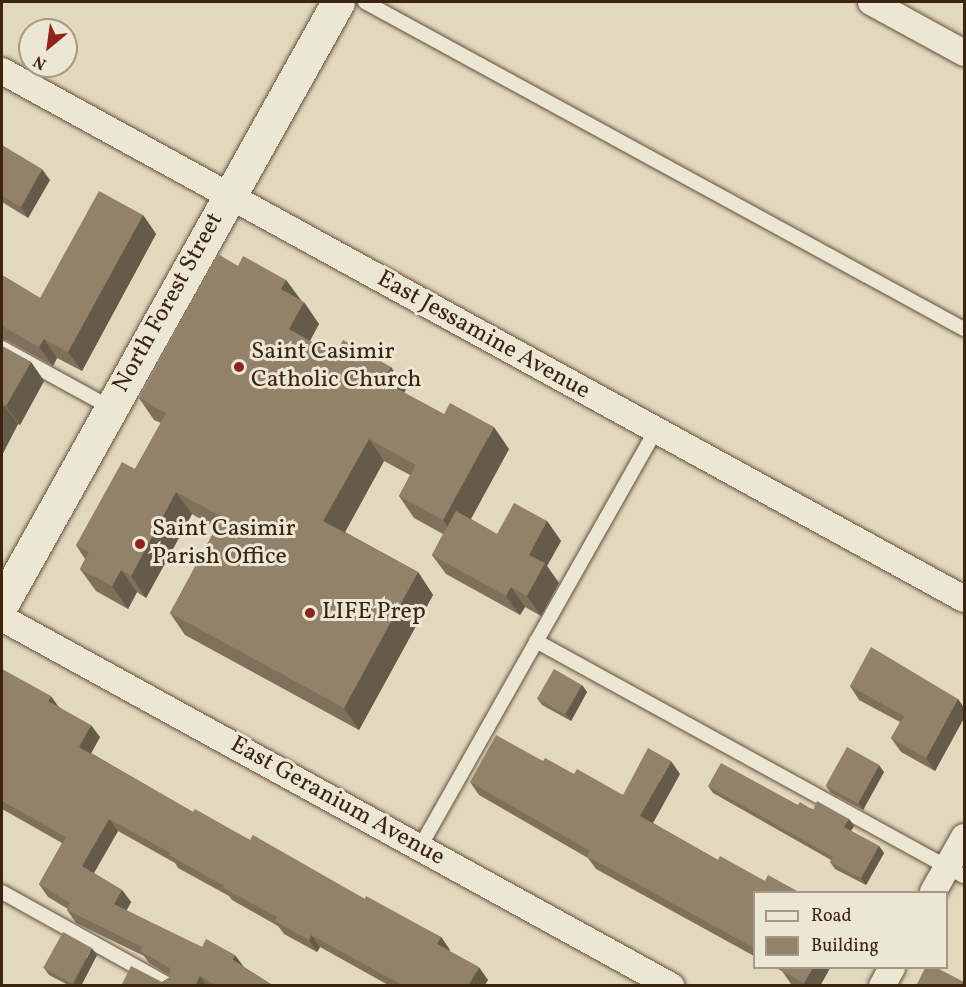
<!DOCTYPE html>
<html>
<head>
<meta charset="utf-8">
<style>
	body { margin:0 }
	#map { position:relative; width:966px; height:987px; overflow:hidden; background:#e2d8be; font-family:Vollkorn,serif }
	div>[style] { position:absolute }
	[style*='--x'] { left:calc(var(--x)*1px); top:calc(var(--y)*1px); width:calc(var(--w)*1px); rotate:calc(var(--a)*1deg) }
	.roads { filter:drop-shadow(0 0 2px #65513c) drop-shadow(0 0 2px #65513c) }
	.service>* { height:14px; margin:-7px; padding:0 7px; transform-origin:7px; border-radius:7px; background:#ece6d5 }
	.minor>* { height:26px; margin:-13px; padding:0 13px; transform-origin:13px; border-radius:13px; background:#ece6d5 }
	.tertiary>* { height:33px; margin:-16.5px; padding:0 16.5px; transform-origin:16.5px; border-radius:16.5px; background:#ece6d5 }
	.wall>* { inset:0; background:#7e705b }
	.shaded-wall>* { inset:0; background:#665b4a }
	.building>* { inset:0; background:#92826a; transform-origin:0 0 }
	.dots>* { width:16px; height:16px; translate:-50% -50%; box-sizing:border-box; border:3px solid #ece6d5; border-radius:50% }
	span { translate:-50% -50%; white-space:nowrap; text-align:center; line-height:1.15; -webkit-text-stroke:6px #ece6d5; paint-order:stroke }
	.street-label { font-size:24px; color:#3b2410 }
	.poi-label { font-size:24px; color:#3b2410 }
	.left { translate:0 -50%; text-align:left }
	.frame { position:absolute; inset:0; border:3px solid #3b2410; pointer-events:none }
	.legend { position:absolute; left:753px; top:891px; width:195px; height:78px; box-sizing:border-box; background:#ece6d5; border:2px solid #a59886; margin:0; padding:8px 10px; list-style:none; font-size:18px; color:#3b2410 }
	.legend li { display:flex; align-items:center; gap:12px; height:30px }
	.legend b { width:30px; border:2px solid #a59886 }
	.north { position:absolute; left:18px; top:18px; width:60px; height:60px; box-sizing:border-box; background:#ece6d5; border:2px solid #a59886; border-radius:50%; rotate:209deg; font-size:16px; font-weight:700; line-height:24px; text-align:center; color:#3b2410 }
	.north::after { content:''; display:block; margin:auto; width:21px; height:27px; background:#8f2418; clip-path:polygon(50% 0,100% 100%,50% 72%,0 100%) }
</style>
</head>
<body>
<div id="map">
	<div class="roads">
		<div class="service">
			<i style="--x:365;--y:2;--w:682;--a:28.63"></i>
			<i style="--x:2;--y:348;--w:124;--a:28.8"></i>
			<i style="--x:536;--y:641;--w:488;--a:28.8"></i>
			<i style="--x:420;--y:847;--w:479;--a:-60.5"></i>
			<i style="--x:2;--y:892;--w:193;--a:29.1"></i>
		</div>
		<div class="minor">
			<i style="--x:871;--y:2;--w:106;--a:28.7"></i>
			<i style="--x:2;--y:71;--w:1097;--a:28.76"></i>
			<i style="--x:2;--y:618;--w:764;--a:28.81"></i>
			<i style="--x:933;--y:892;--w:63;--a:-60.6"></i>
			<i style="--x:882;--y:986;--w:21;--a:-61"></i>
		</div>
		<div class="tertiary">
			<i style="--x:2;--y:604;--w:689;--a:-60.83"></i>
		</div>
	</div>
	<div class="wall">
		<i style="clip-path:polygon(2px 145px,50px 180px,28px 218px,2px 202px)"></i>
		<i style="clip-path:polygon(143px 215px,156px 234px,82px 371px,57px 358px,53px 366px,6px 340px,2px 341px,2px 275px,40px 298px)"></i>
		<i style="clip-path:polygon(238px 266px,286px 280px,319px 324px,310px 341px,335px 355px,391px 367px,406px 389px,404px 393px,509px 449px,471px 519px,497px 534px,547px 521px,561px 541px,547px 566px,559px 583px,541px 616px,525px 607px,520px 615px,446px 574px,432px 555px,443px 534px,414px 518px,399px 496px,410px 475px,384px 461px,345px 532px,418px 572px,433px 595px,359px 730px,185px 635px,170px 613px,216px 528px,192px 514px,146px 598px,137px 592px,128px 609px,96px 591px,80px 569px,85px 559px,76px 545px,135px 469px,161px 423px,154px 420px,139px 398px)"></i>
		<i style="clip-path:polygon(2px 346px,31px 362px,44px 381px,20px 425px,18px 424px,2px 455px)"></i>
		<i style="clip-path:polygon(2px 669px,58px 706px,100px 737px,91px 753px,193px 812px,250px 840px,365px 899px,441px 937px,450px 950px,449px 951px,488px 980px,484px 986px,390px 986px,320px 947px,317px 952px,284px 934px,278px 926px,232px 900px,229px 896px,178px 868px,175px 863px,118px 831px,94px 873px,122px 890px,131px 902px,126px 911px,244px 967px,274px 986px,121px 986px,162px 982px,170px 977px,170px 976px,149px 963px,144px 956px,76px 923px,67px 910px,68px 909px,48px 897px,39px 884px,62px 843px,2px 809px)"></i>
		<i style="clip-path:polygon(582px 685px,587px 692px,571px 721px,542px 705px,537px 698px)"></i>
		<i style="clip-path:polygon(850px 686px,958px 699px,964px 708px,964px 718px,935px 771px,901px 752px,891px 738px,900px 722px,859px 700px)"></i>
		<i style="clip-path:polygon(543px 761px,623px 795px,680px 774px,653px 823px,718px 860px,765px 881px,797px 891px,754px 892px,754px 956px,596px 869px,588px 858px,479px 795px,470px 782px)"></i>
		<i style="clip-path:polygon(884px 772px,863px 810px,831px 793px,826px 786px)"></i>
		<i style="clip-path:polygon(708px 786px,798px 805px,849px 819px,854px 826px,851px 831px,879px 846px,884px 853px,866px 885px,835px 869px,830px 862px,831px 860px,713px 793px)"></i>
		<i style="clip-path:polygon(97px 955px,81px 986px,70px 986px,49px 975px,44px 968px)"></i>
		<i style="clip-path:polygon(776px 968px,830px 968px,820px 986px,794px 986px,791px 984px,782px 971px)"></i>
	</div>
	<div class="shaded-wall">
		<i style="clip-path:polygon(42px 169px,50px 180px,28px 218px,21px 207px)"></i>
		<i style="clip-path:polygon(143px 215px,156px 234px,82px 371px,68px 352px)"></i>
		<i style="clip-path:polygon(286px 280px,302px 302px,281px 289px)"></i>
		<i style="clip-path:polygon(304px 302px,319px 324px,304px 351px,289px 329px)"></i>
		<i style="clip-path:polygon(44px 339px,57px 358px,53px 366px,39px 347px)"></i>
		<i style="clip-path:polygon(31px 362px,44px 381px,20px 425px,6px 406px)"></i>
		<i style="clip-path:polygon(391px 367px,406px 389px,399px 403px,383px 381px)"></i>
		<i style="clip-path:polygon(4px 405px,18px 424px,2px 455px,2px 411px)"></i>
		<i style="clip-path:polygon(494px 427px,509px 449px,458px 542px,443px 520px)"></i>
		<i style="clip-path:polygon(369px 439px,384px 461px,339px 543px,323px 521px)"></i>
		<i style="clip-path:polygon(176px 492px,192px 514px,146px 598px,131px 576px)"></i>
		<i style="clip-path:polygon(547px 521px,561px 541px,547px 566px,559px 583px,541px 616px,527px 596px,529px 555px)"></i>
		<i style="clip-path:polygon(121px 570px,137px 592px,128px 609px,112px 586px)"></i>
		<i style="clip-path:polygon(418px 572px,433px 595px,359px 730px,344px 708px)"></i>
		<i style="clip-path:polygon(511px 587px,525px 607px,520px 615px,506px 596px)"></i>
		<i style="clip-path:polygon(582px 685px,587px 692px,571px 721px,566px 714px)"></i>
		<i style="clip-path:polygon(51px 696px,60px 709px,48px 701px)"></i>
		<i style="clip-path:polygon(958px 699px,964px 708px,964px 718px,935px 771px,926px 758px)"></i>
		<i style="clip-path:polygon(91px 725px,100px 737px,88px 759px,79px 747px)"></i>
		<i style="clip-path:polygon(671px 761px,680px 774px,649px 830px,640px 816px)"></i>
		<i style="clip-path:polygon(879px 765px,884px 772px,863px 810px,858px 803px)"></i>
		<i style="clip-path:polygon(109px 819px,118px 831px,91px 878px,82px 866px)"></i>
		<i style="clip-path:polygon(849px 819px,854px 826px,849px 834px,844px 827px)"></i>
		<i style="clip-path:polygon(879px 846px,884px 853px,866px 885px,861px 878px)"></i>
		<i style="clip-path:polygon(122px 890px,131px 902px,123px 917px,114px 904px)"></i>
		<i style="clip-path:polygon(311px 935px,320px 947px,317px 952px,309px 940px)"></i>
		<i style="clip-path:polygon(441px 937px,450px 950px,446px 957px,437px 944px)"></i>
		<i style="clip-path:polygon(92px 948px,97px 955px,81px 986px,76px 986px,74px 983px)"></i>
		<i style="clip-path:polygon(235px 955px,244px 967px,232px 960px)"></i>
		<i style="clip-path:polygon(479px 967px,488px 980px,484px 986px,468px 986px)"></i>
		<i style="clip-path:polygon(813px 968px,830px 968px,820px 986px,806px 986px,804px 983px)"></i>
		<i style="clip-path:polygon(200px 976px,207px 986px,195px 986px)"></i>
	</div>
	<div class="building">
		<i style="clip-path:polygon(2px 145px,42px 169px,21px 207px,2px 196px)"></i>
		<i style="clip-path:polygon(99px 191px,143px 215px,68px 352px,44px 339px,39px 347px,2px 326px,2px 275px,40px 298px)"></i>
		<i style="clip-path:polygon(218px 254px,238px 266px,243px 256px,286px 280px,281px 289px,304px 302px,289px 329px,335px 355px,343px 340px,391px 367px,383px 381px,444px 414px,450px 403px,494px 427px,443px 520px,399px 496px,416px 465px,369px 439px,323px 521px,418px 572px,344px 708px,170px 613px,222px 517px,176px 492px,131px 576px,121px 570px,112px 586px,80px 569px,89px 552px,76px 545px,122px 462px,135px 469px,166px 413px,139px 398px)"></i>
		<i style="clip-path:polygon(2px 346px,31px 362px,6px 406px,4px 405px,2px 411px)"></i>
		<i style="clip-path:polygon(514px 503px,547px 521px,529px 555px,545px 563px,527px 596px,511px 587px,506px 596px,432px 555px,456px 511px,497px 534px)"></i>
		<i style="clip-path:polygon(871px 647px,958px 699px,926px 758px,891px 738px,904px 716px,850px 686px)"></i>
		<i style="clip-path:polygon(2px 669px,51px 696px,48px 701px,91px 725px,79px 747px,193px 812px,195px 809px,250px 840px,253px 835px,365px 899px,366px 896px,441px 937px,437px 944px,479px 967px,468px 986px,404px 986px,311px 935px,309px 940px,275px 921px,277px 917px,223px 888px,224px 886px,169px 855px,171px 853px,109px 819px,82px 866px,122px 890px,114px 904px,202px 947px,206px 939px,235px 955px,232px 960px,274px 986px,217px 986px,200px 976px,195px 986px,121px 986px,131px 966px,162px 982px,170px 977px,170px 968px,140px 951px,142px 947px,67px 910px,70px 903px,39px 884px,66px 837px,2px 801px)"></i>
		<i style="left:554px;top:669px;width:32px;height:34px;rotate:30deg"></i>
		<i style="clip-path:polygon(496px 735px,543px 761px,545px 758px,574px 774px,577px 769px,623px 795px,648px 748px,671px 761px,640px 816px,718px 860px,720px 856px,765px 881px,768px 875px,797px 891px,796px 892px,754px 892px,754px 948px,587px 856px,590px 851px,470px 782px)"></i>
		<i style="left:847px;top:747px;width:37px;height:44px;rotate:29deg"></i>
		<i style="clip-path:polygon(721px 763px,798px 805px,800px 802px,813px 810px,817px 801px,849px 819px,844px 827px,879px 846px,861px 878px,830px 862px,833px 857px,708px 786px)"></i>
		<i style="left:63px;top:932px;width:33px;height:41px;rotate:29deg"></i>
		<i style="clip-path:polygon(784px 968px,813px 968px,804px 983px,782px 971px)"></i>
		<i style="clip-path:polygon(925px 968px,937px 968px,964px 982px,964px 986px,916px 986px)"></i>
	</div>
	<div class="dots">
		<i style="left:239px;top:367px;background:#8f2418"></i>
		<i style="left:140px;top:544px;background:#8f2418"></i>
		<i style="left:310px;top:613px;background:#8f2418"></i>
	</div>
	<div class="street-label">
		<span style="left:169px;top:303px;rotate:-61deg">North Forest Street</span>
		<span style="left:483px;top:336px;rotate:29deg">East Jessamine Avenue</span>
		<span style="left:337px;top:802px;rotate:29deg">East Geranium Avenue</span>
	</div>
	<div class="poi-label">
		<span class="left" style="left:251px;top:367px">Saint Casimir<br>Catholic Church</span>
		<span class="left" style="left:152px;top:544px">Saint Casimir<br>Parish Office</span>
		<span class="left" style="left:322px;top:613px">LIFE Prep</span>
	</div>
	<div class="frame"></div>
	<ul class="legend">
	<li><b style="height:8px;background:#ece6d5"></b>Road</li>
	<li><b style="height:16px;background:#92826a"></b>Building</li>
	</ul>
	<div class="north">N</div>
</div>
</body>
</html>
